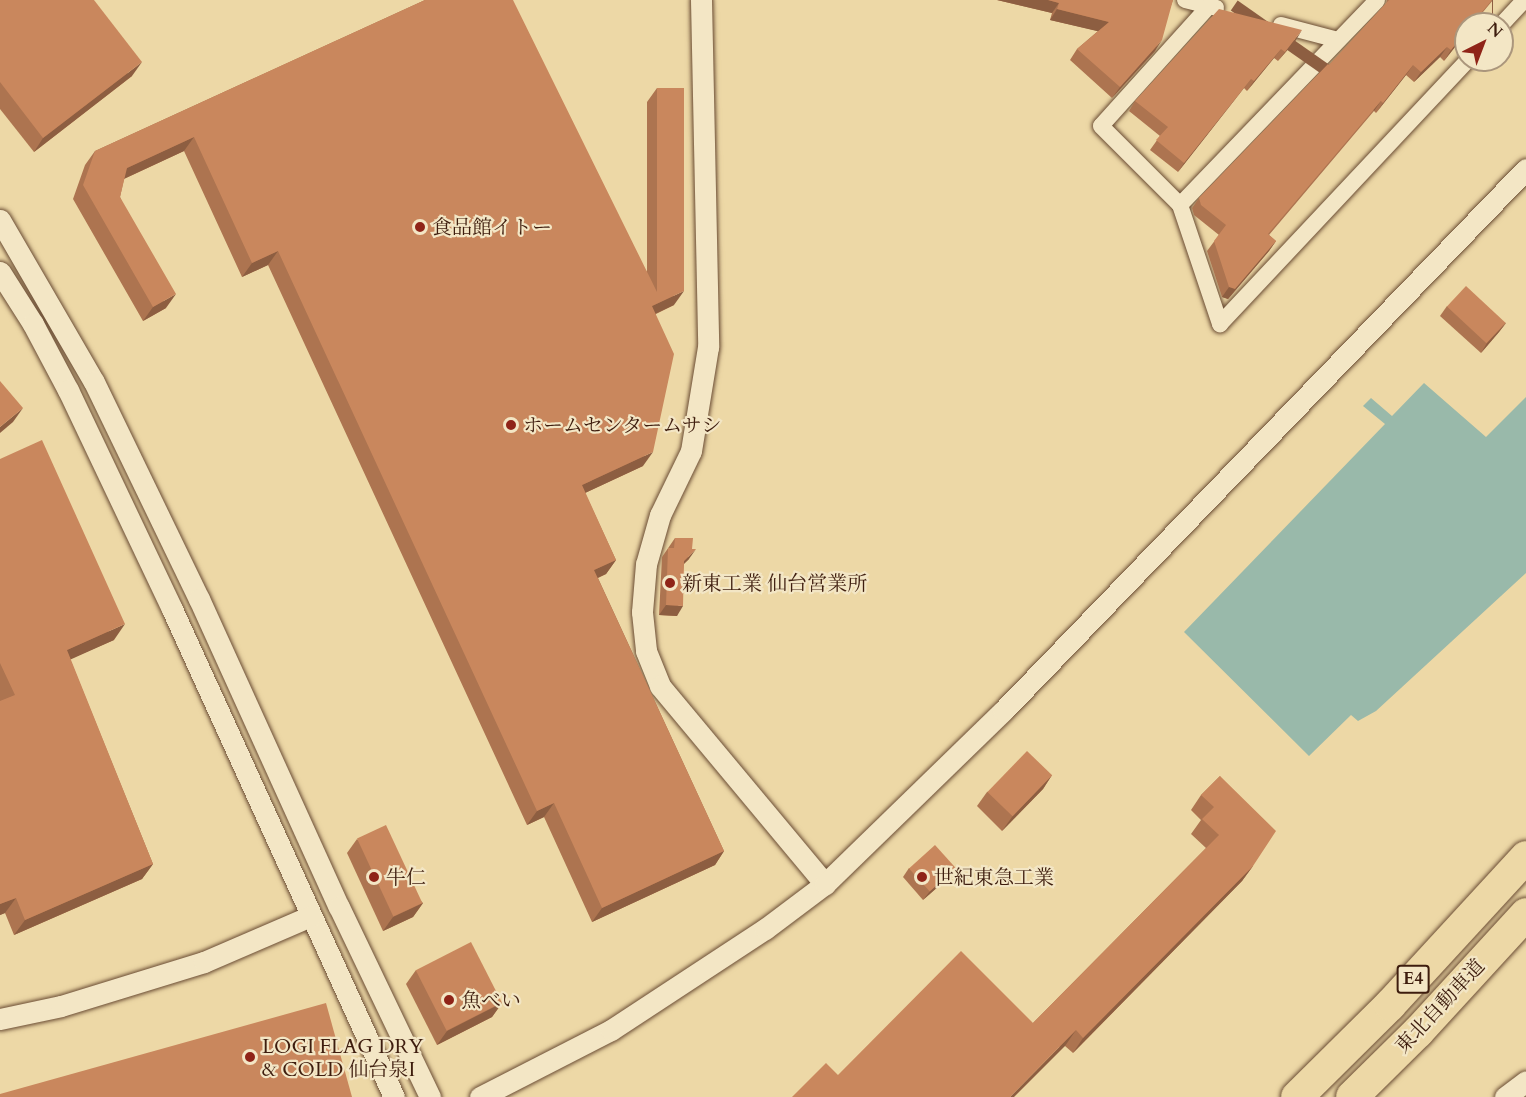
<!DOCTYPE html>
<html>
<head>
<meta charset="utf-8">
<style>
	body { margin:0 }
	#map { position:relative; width:1526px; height:1097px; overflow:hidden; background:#edd8a6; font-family:Cardo,"Noto Serif JP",serif }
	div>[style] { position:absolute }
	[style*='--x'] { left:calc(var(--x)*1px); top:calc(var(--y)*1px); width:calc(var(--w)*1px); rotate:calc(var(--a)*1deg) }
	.water>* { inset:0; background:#99b9aa }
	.roads { filter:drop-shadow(0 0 2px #6a4c34) drop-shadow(0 0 2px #6a4c34) }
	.minor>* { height:16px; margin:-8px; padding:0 8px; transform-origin:8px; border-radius:8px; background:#f3e6c5 }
	.tertiary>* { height:21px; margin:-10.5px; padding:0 10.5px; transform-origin:10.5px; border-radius:10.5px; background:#f3e6c5 }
	.motorway>* { height:32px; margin:-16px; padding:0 16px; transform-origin:16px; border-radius:16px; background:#edd8a6 }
	.wall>* { inset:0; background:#ad7450 }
	.shaded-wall>* { inset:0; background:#8d5e41; transform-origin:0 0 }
	.building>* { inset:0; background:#c9875d; transform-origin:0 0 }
	.dots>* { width:16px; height:16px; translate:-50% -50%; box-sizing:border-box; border:3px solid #f3e6c5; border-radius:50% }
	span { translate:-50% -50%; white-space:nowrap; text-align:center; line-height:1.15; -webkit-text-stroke:4.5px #f3e6c5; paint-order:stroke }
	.shield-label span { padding:2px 4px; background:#f3e6c5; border:2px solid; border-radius:4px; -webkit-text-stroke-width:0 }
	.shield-label { font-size:18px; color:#3e1d0e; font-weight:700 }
	.poi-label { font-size:20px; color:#3e1d0e }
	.left { translate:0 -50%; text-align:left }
	.street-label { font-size:20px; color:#3e1d0e }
	.north { position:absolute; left:1454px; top:12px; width:60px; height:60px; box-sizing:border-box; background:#f3e6c5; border:2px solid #ab967c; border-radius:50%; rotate:42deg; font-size:16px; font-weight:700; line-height:24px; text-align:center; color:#3e1d0e }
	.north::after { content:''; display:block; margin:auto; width:21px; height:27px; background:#8f2418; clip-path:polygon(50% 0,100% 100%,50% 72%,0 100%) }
</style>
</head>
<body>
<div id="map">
	<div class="water">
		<i style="clip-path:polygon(1424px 383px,1486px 437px,1526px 397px,1526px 573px,1376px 711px,1358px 721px,1351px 715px,1309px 756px,1184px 632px,1385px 424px,1363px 406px,1371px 398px,1392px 416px)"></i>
	</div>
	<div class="roads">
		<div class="minor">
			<i style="--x:1185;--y:0;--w:32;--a:14"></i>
			<i style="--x:1209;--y:6;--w:161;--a:132"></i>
			<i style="--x:1101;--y:126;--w:112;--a:45"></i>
			<i style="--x:1180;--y:205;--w:126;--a:71.4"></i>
			<i style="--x:1220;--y:324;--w:362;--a:-46.8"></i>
			<i style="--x:1502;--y:24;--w:33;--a:-47"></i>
			<i style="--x:1281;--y:25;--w:59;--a:14.7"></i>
			<i style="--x:1180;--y:205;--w:284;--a:-46.1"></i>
		</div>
		<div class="tertiary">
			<i style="--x:701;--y:0;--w:347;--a:88.8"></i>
			<i style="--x:708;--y:347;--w:105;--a:99.3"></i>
			<i style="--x:691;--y:451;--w:71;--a:115.8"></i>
			<i style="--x:660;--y:515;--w:51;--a:105.9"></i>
			<i style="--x:646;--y:564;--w:48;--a:94.8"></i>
			<i style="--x:642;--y:612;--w:39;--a:84"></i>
			<i style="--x:646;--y:651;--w:38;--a:68"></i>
			<i style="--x:660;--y:686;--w:258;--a:50.2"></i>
			<i style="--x:0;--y:220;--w:187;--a:59.9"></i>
			<i style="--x:94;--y:382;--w:241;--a:64.2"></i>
			<i style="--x:199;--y:599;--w:338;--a:65.6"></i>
			<i style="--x:339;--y:907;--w:211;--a:64.4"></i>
			<i style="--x:0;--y:272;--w:62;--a:57.6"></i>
			<i style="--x:33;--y:324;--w:75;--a:62.1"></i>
			<i style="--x:68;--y:390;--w:242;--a:64.6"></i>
			<i style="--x:172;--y:609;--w:536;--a:65.54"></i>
			<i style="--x:0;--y:1019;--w:62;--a:-12"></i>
			<i style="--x:61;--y:1006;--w:150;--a:-17.1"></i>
			<i style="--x:204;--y:962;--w:116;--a:-23.3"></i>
			<i style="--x:480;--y:1097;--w:147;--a:-27.1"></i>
			<i style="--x:611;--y:1030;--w:184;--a:-33.3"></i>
			<i style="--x:765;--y:929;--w:75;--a:-36.9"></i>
			<i style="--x:825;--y:884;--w:248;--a:-44.2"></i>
			<i style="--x:1003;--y:711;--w:753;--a:-46.02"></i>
			<i style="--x:1505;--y:1097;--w:26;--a:-37"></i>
		</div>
		<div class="motorway">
			<i style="--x:1297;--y:1097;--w:131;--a:-44.7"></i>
			<i style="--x:1390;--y:1005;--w:201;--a:-47.4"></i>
			<i style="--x:1352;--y:1097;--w:93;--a:-44.6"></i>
			<i style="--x:1418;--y:1032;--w:160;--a:-47.5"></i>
		</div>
	</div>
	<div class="wall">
		<i style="clip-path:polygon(0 0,132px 76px,34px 152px,0 109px)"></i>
		<i style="clip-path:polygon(425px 0,647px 272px,647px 102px,657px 88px,674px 305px,656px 314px,643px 466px,585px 493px,616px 560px,606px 574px,598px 578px,724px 851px,715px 865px,592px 922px,544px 817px,527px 825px,268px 265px,242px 277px,184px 151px,124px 179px,120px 197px,166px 308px,143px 321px,73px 199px,85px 165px,95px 151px)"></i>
		<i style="clip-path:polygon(997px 0,1173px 0,1155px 51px,1112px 98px,1070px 60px,1077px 49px,1098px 31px,1050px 20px,1052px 13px)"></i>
		<i style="clip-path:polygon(1387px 0,1493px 0,1473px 24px,1466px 24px,1466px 33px,1444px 61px,1440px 57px,1414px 82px,1406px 75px,1376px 113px,1374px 111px,1269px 235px,1276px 241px,1269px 251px,1228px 299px,1222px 297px,1207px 251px,1219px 235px,1194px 215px,1192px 208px,1199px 198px,1329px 65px,1386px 4px)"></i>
		<i style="clip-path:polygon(1296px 40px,1278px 61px,1274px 58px,1247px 91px,1244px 88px,1178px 172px,1150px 150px,1160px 136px,1129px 111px,1135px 101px)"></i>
		<i style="clip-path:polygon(1447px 306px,1506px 323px,1499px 332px,1481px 353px,1440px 316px)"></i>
		<i style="clip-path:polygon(0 459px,114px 640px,70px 659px,153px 864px,142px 879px,14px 935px,5px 913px,0 915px)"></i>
		<i style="clip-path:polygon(675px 538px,689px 559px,684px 564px,677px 616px,659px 615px,662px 557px)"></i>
		<i style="clip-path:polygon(1052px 775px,1043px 789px,1002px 831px,977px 806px,987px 792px)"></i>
		<i style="clip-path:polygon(1220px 776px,1253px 866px,1242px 881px,1073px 1053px,1065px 1046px,838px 1075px,1033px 1023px,1206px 848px,1191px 834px,1201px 820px,1191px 810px,1201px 795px)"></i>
		<i style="clip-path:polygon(357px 839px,423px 903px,413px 917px,383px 931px,347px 853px)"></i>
		<i style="clip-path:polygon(909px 868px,949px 877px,923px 900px,903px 877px)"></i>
		<i style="clip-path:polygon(416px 970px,502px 1003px,492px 1017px,437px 1045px,406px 984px)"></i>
	</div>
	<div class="shaded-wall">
		<i style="clip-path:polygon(997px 0,1048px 0,1059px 3px,1052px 13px)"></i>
		<i style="left:1492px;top:0;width:1px;height:31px"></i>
		<i style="clip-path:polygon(1057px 9px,1109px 22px,1101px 32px,1050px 20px)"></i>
		<i style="clip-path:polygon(1302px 30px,1296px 40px,1278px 61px,1285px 52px)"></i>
		<i style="clip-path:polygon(1466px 31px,1466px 33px,1444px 61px,1451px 50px)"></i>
		<i style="clip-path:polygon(1162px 40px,1155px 51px,1112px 98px,1120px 87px)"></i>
		<i style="clip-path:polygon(1447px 47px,1440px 57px,1414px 82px,1421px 72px)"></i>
		<i style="clip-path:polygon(1281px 49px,1274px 58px,1247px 91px,1254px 81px)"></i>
		<i style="clip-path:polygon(142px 62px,132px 76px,34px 152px,43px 138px)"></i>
		<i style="clip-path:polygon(1413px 65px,1406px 75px,1376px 113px,1383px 103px)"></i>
		<i style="clip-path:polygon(1251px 79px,1244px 88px,1178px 172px,1184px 163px)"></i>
		<i style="left:1381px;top:101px;width:12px;height:175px;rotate:125deg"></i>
		<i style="clip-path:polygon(194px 137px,184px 151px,117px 182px,127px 168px)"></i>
		<i style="clip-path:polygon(1276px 241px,1269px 251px,1228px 299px,1222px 297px,1229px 287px)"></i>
		<i style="clip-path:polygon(278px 251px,268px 265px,242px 277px,252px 263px)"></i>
		<i style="clip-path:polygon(684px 291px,674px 305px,642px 320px,652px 306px)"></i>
		<i style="clip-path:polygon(176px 294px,166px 308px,143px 321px,153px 307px)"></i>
		<i style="clip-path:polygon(1506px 323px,1499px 332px,1481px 353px,1487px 343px)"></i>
		<i style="clip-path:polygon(23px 408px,13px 422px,0 433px,0 427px)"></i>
		<i style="clip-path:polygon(653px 452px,643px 466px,572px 499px,582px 485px)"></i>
		<i style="clip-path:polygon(696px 549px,689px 559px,677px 570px,684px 561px)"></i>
		<i style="clip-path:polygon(616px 560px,606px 574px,584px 584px,594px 570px)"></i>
		<i style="clip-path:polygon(666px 605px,683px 606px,677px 616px,659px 615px)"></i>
		<i style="clip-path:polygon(125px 624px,114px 640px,56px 666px,67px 650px)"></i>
		<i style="clip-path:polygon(1052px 775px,1043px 789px,1002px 831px,1012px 817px)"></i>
		<i style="clip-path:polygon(554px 803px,544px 817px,527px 825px,537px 811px)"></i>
		<i style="clip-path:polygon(724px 851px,715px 865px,592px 922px,602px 908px)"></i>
		<i style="clip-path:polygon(153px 864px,142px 879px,14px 935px,25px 920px)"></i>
		<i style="clip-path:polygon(1253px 866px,1242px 881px,1073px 1053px,1083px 1038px)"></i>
		<i style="clip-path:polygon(956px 868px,949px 877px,923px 900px,930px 891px)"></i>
		<i style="clip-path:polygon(16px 898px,5px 913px,0 915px,0 904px)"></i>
		<i style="clip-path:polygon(423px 903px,413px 917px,383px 931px,393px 917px)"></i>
		<i style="clip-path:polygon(502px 1003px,492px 1017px,437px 1045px,447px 1031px)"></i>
		<i style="clip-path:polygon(1076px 1030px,1065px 1046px,1014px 1097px,1010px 1097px)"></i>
	</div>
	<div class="building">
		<i style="clip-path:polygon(0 0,94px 0,142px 62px,43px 138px,0 82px)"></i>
		<i style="clip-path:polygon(425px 0,513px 0,657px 292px,657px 88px,684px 88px,684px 291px,652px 306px,674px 354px,653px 452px,582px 485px,616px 560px,594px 570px,724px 851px,602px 908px,554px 803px,537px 811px,278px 251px,252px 263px,194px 137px,127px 168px,120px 197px,176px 294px,153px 307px,83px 185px,95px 151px)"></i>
		<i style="clip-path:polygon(1048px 0,1173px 0,1162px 40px,1120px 87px,1077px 49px,1109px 22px,1057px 9px,1059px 3px)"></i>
		<i style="clip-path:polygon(1389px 0,1492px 0,1472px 24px,1466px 24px,1466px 31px,1451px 50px,1447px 47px,1421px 72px,1413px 65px,1383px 103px,1381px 101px,1268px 234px,1276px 241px,1235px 289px,1229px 287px,1214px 241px,1226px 225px,1201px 205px,1199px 198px,1328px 64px,1329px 65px)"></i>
		<i style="clip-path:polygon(1219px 9px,1302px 30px,1285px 52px,1281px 49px,1254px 81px,1251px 79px,1184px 163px,1156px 140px,1168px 127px,1135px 101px)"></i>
		<i style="left:1466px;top:286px;width:54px;height:28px;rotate:43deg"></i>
		<i style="clip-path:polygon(0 381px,23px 408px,0 427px)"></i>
		<i style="clip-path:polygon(42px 440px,125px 624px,67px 650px,153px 864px,25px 920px,16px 898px,0 904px,0 701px,15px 695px,0 663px,0 459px)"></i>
		<i style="clip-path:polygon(675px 538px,693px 538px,692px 549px,696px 549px,684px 561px,683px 606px,666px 605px,668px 548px,674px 548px)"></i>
		<i style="left:1027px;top:751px;width:35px;height:57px;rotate:44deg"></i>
		<i style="clip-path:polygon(1220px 776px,1276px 831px,1253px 866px,1083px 1038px,1076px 1030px,1010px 1097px,792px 1097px,826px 1063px,838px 1075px,961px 951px,1033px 1023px,1219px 835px,1202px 819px,1214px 807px,1201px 795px)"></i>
		<i style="left:386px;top:825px;width:86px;height:32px;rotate:65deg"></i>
		<i style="left:935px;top:845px;width:31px;height:35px;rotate:48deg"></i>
		<i style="left:471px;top:942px;width:68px;height:62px;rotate:63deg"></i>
		<i style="clip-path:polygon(326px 1003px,352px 1097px,0 1097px,0 1094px)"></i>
	</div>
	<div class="dots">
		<i style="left:420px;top:227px;background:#8f2418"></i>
		<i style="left:511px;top:425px;background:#8f2418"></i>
		<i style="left:670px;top:583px;background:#8f2418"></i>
		<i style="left:374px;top:877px;background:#8f2418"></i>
		<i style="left:922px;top:877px;background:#8f2418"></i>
		<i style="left:449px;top:1000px;background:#8f2418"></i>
		<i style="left:250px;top:1057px;background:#8f2418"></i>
	</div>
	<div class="shield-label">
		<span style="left:1413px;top:979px">E4</span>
	</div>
	<div class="poi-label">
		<span class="left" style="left:432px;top:227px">食品館イトー</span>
		<span class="left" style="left:523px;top:425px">ホームセンタームサシ</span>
		<span class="left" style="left:682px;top:583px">新東工業 仙台営業所</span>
		<span class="left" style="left:386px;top:877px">牛仁</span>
		<span class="left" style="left:934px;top:877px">世紀東急工業</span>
		<span class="left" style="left:461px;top:1000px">魚べい</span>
		<span class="left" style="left:262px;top:1058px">LOGI FLAG DRY<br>&amp; COLD 仙台泉I</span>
	</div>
	<div class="street-label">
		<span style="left:1440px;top:1006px;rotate:-47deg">東北自動車道</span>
	</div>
	<div class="north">N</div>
</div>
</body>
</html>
